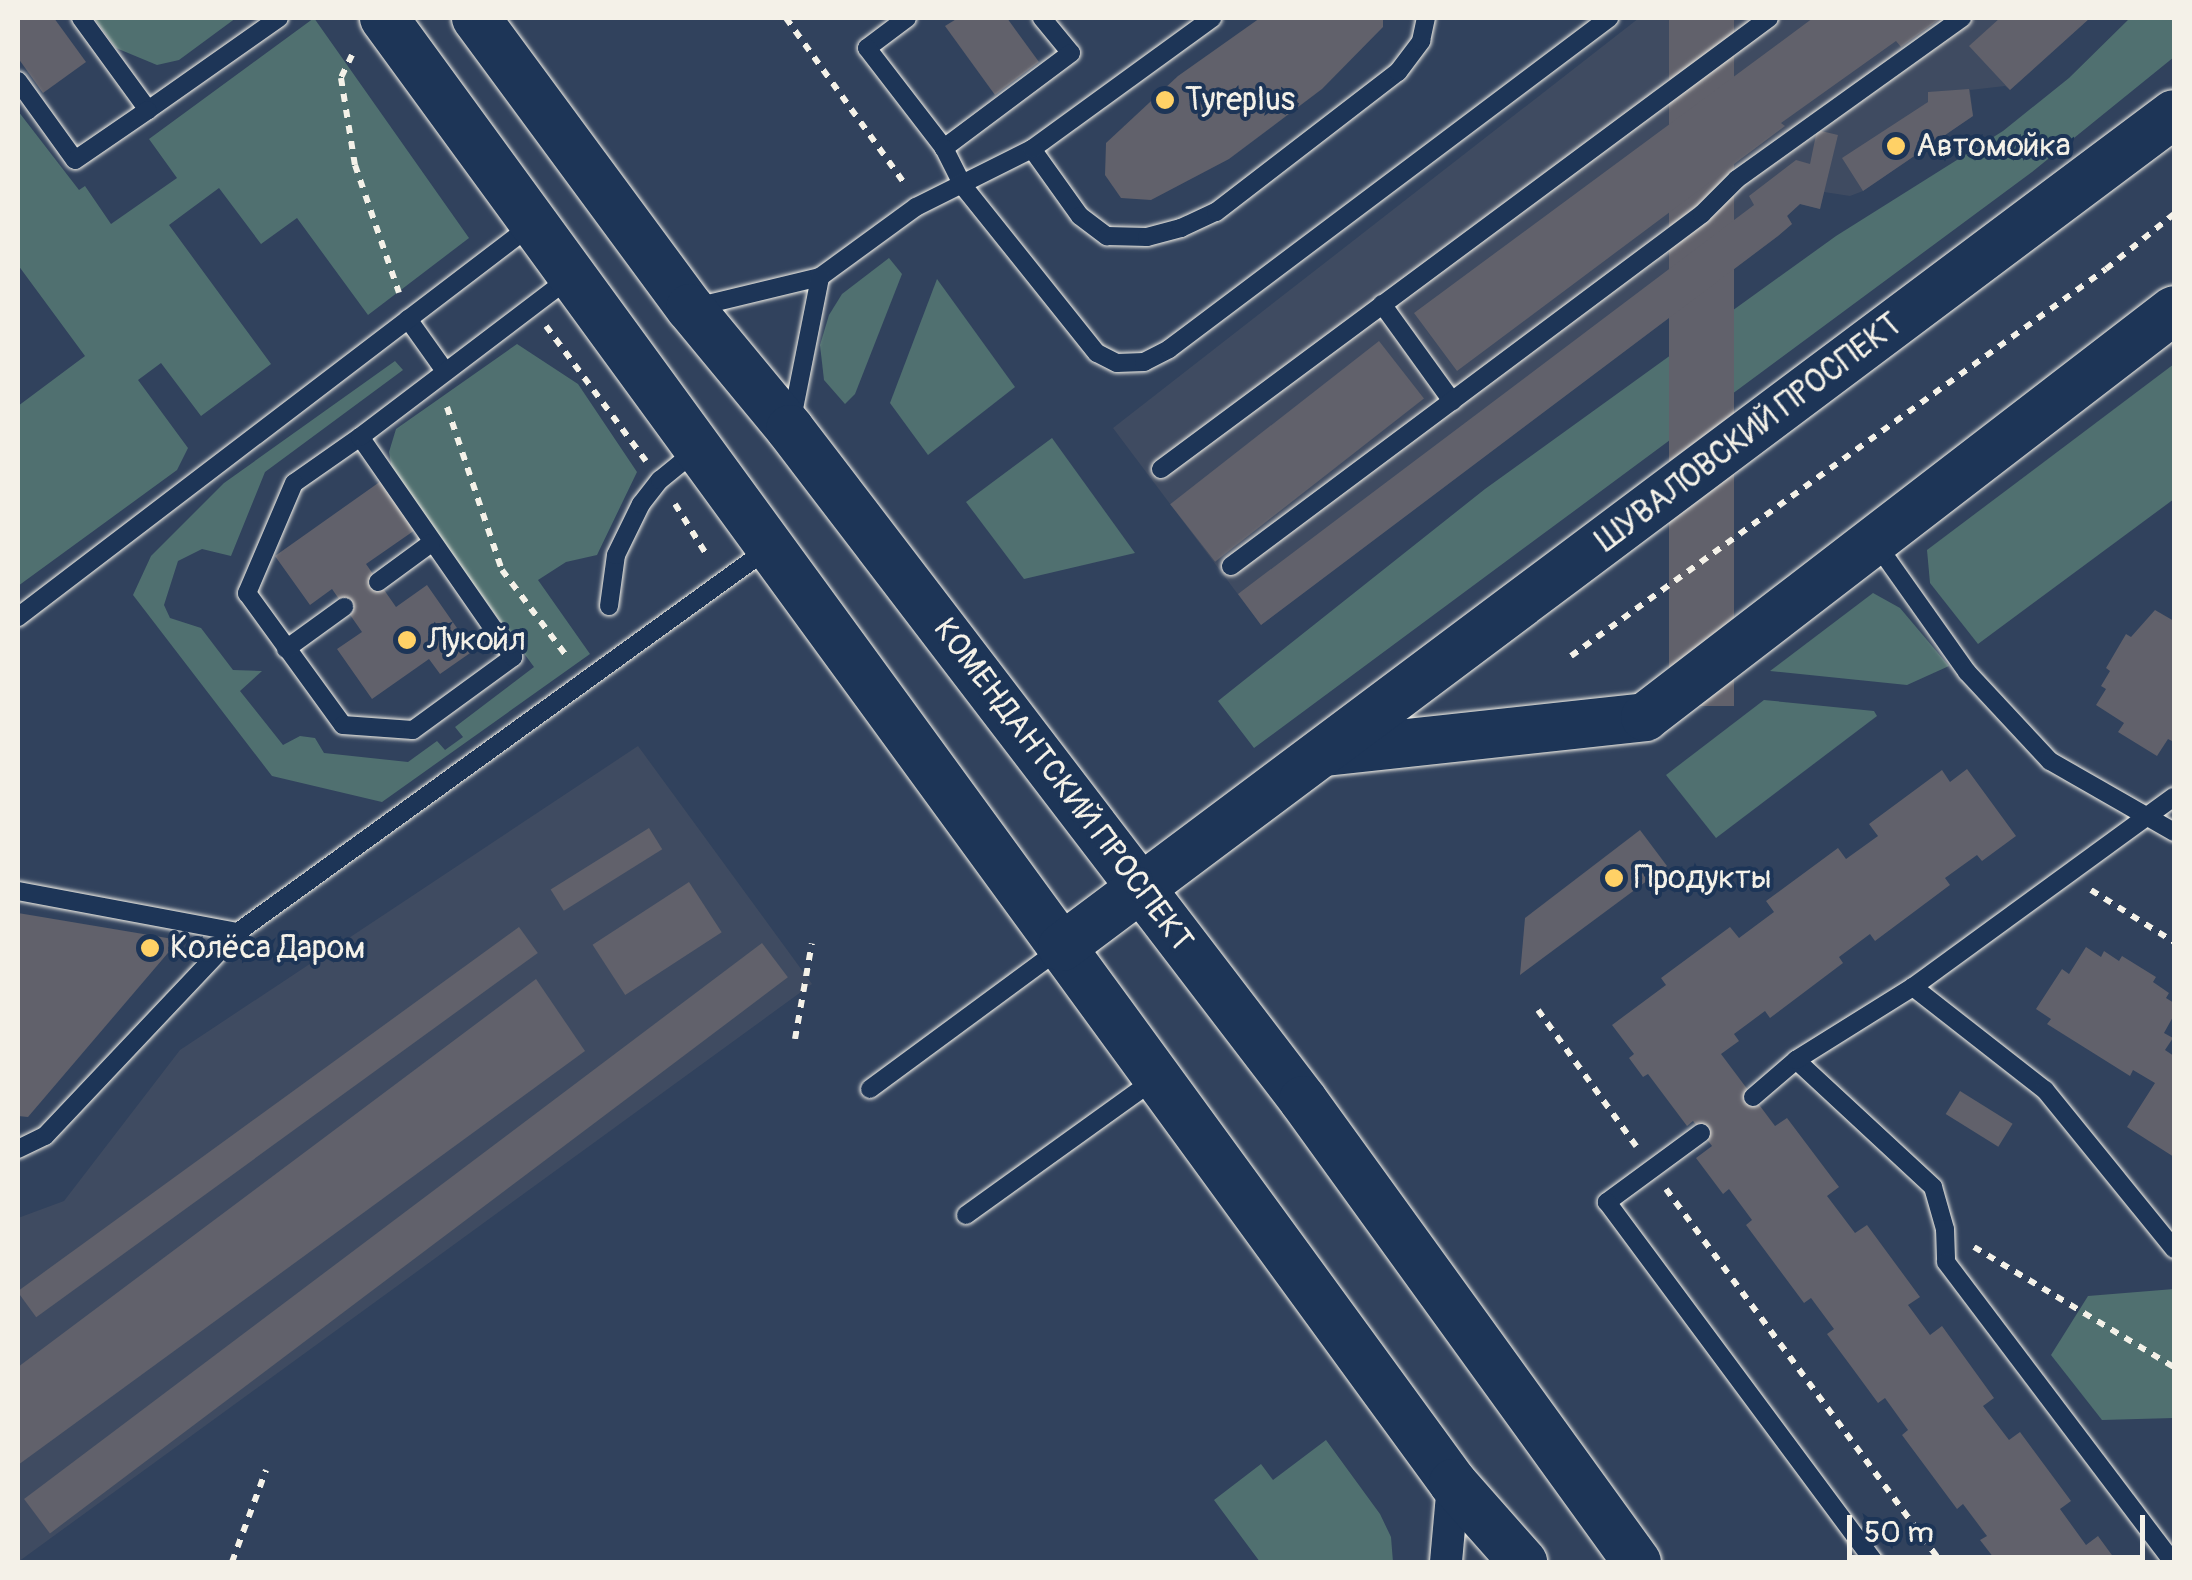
<!DOCTYPE html>
<html>
<head>
<meta charset="utf-8">
<style>
	body { margin:0 }
	#map { position:relative; width:2192px; height:1580px; overflow:hidden; background:#31425d; font-family:Pangolin,sans-serif }
	div>[style] { position:absolute }
	[style*='--x'] { left:calc(var(--x)*1px); top:calc(var(--y)*1px); width:calc(var(--w)*1px); rotate:calc(var(--a)*1deg) }
	.built>* { inset:0; background:#3f4b61 }
	.green>* { inset:0; background:#507070 }
	.building>* { inset:0; background:#61616b; transform-origin:0 0 }
	.path>* { height:6px; margin-top:-3px; transform-origin:0; background:repeating-linear-gradient(90deg,#f4f1e8 0 8px,transparent 0 16px) }
	.roads { filter:drop-shadow(0 0 2px #f4f1e8) drop-shadow(0 0 2px #f4f1e8) }
	.lane>* { height:18px; margin:-9px; padding:0 9px; transform-origin:9px; border-radius:9px; background:#1d3557 }
	.street>* { height:32px; margin:-16px; padding:0 16px; transform-origin:16px; border-radius:16px; background:#1d3557 }
	.secondary>* { height:48px; margin:-24px; padding:0 24px; transform-origin:24px; border-radius:24px; background:#1d3557 }
	.dots>* { width:28px; height:28px; translate:-50% -50%; box-sizing:border-box; border:5px solid #1d3557; border-radius:50% }
	span { translate:-50% -50%; white-space:nowrap; text-align:center; line-height:1.15; -webkit-text-stroke:8px #1d3557; paint-order:stroke }
	.poi-label { font-size:32px; color:#f4f1e8 }
	.left { translate:0 -50%; text-align:left }
	.street-label { font-size:32px; color:#f4f1e8 }
	.frame { position:absolute; inset:0; border:20px solid #f4f1e8; pointer-events:none }
	.scale { position:absolute; left:1847px; top:1515px; width:298px; height:45px; box-sizing:border-box; border:5px solid #f4f1e8; border-top:0; padding-left:12px; font-size:30px; line-height:35px; white-space:nowrap; color:#f4f1e8; -webkit-text-stroke:8px #1d3557; paint-order:stroke }
</style>
</head>
<body>
<div id="map">
	<div class="built">
		<i style="clip-path:polygon(1639px 18px,2090px 18px,2010px 90px,2005px 86px,1970px 90px,1973px 116px,1863px 191px,1850px 196px,1824px 192px,1820px 209px,1800px 204px,1787px 215px,1792px 224px,1778px 236px,1261px 625px,1113px 428px)"></i>
		<i style="clip-path:polygon(638px 746px,812px 984px,18px 1562px,18px 1218px,64px 1201px,180px 1050px)"></i>
	</div>
	<div class="green">
		<i style="clip-path:polygon(94px 18px,236px 18px,179px 60px,157px 65px,116px 48px)"></i>
		<i style="clip-path:polygon(314px 18px,469px 238px,368px 315px,297px 218px,261px 244px,219px 188px,169px 225px,271px 364px,201px 416px,161px 363px,138px 380px,188px 448px,177px 470px,18px 586px,18px 406px,85px 356px,18px 265px,18px 111px,79px 190px,85px 186px,111px 224px,177px 178px,149px 139px)"></i>
		<i style="clip-path:polygon(2130px 18px,2174px 18px,2174px 57px,2032px 172px,1254px 748px,1218px 701px,1485px 489px,1836px 236px,2003px 131px,2069px 78px)"></i>
		<i style="clip-path:polygon(889px 258px,902px 274px,855px 394px,845px 404px,824px 380px,820px 345px,829px 315px,842px 294px)"></i>
		<i style="clip-path:polygon(937px 279px,1015px 387px,928px 455px,890px 403px)"></i>
		<i style="clip-path:polygon(517px 344px,578px 384px,637px 472px,597px 555px,566px 562px,538px 580px,590px 654px,382px 802px,272px 776px,133px 595px,151px 556px,224px 483px,395px 361px,403px 370px,265px 472px,231px 556px,202px 549px,178px 561px,164px 605px,170px 618px,201px 628px,233px 670px,262px 671px,240px 691px,283px 745px,300px 736px,315px 738px,324px 753px,408px 762px,437px 741px,445px 750px,463px 737px,455px 727px,534px 667px,393px 475px,389px 452px,396px 429px)"></i>
		<i style="clip-path:polygon(2174px 364px,2174px 499px,1978px 644px,1930px 583px,1927px 550px)"></i>
		<i style="clip-path:polygon(1052px 438px,1135px 553px,1024px 579px,966px 502px)"></i>
		<i style="clip-path:polygon(1873px 593px,1900px 608px,1949px 666px,1907px 685px,1770px 671px)"></i>
		<i style="clip-path:polygon(1764px 700px,1874px 711px,1877px 716px,1716px 838px,1666px 775px)"></i>
		<i style="clip-path:polygon(2174px 1289px,2174px 1418px,2102px 1420px,2051px 1355px,2088px 1296px)"></i>
		<i style="clip-path:polygon(1326px 1440px,1380px 1514px,1391px 1537px,1393px 1562px,1260px 1562px,1214px 1500px,1261px 1464px,1273px 1480px)"></i>
	</div>
	<div class="building">
		<i style="clip-path:polygon(18px 18px,54px 18px,86px 62px,43px 93px,18px 58px)"></i>
		<i style="clip-path:polygon(958px 18px,1007px 18px,1039px 62px,995px 95px,945px 26px)"></i>
		<i style="clip-path:polygon(1260px 18px,1383px 18px,1383px 27px,1322px 89px,1229px 159px,1151px 200px,1121px 198px,1105px 175px,1106px 143px,1178px 76px)"></i>
		<i style="left:1669px;top:18px;width:65px;height:688px"></i>
		<i style="clip-path:polygon(1813px 18px,1941px 18px,1901px 47px,1896px 41px,1781px 123px,1785px 126px,1457px 371px,1414px 313px)"></i>
		<i style="clip-path:polygon(2000px 18px,2090px 18px,2010px 90px,1969px 46px)"></i>
		<i style="clip-path:polygon(1969px 89px,1973px 116px,1863px 191px,1842px 158px,1928px 102px,1928px 92px)"></i>
		<i style="clip-path:polygon(1817px 130px,1838px 135px,1820px 209px,1800px 204px,1787px 216px,1792px 224px,1778px 236px,1261px 625px,1238px 594px,1754px 205px,1749px 196px,1796px 160px,1810px 164px)"></i>
		<i style="left:1379px;top:341px;width:73px;height:265px;rotate:52deg"></i>
		<i style="clip-path:polygon(381px 481px,415px 530px,366px 564px,396px 607px,427px 585px,473px 651px,440px 674px,429px 659px,372px 699px,337px 649px,362px 632px,332px 589px,310px 605px,275px 556px)"></i>
		<i style="clip-path:polygon(2155px 610px,2174px 621px,2174px 742px,2168px 739px,2157px 756px,2118px 732px,2124px 723px,2096px 705px,2106px 689px,2101px 686px,2110px 671px,2106px 668px,2126px 634px,2131px 637px)"></i>
		<i style="clip-path:polygon(1967px 769px,2016px 836px,1982px 861px,1977px 855px,1945px 878px,1950px 885px,1875px 941px,1870px 934px,1839px 957px,1843px 963px,1770px 1018px,1765px 1011px,1734px 1034px,1739px 1041px,1721px 1054px,1775px 1126px,1787px 1118px,1839px 1187px,1827px 1196px,1855px 1233px,1867px 1225px,1920px 1297px,1908px 1305px,1930px 1335px,1942px 1326px,1994px 1398px,1983px 1406px,2009px 1440px,2020px 1432px,2071px 1501px,2060px 1509px,2086px 1545px,2098px 1536px,2117px 1562px,1997px 1562px,1980px 1540px,1987px 1536px,1963px 1504px,1957px 1509px,1902px 1435px,1908px 1430px,1885px 1398px,1878px 1403px,1853px 1369px,1827px 1334px,1834px 1329px,1811px 1298px,1804px 1303px,1746px 1225px,1752px 1220px,1729px 1189px,1723px 1194px,1696px 1158px,1712px 1146px,1693px 1121px,1687px 1126px,1648px 1074px,1643px 1077px,1629px 1058px,1634px 1054px,1612px 1025px,1666px 985px,1661px 978px,1730px 927px,1739px 938px,1774px 912px,1766px 901px,1838px 848px,1846px 859px,1878px 836px,1869px 824px,1942px 770px,1950px 782px)"></i>
		<i style="left:649px;top:828px;width:25px;height:116px;rotate:58deg"></i>
		<i style="clip-path:polygon(1640px 830px,1667px 866px,1520px 975px,1525px 918px)"></i>
		<i style="left:689px;top:882px;width:60px;height:115px;rotate:57deg"></i>
		<i style="clip-path:polygon(18px 913px,179px 940px,28px 1117px,18px 1116px)"></i>
		<i style="left:519px;top:927px;width:32px;height:620px;rotate:54deg"></i>
		<i style="left:762px;top:943px;width:43px;height:924px;rotate:53deg"></i>
		<i style="clip-path:polygon(2086px 947px,2101px 957px,2104px 951px,2119px 961px,2122px 956px,2156px 977px,2153px 982px,2169px 993px,2166px 998px,2174px 1003px,2174px 1015px,2164px 1033px,2173px 1038px,2165px 1050px,2174px 1056px,2174px 1157px,2127px 1127px,2155px 1083px,2133px 1070px,2130px 1076px,2047px 1024px,2051px 1019px,2036px 1009px,2062px 969px,2069px 974px)"></i>
		<i style="clip-path:polygon(536px 979px,585px 1051px,18px 1465px,18px 1367px)"></i>
		<i style="left:1960px;top:1091px;width:62px;height:27px;rotate:32deg"></i>
	</div>
	<div class="path">
		<i style="--x:786;--y:18;--w:203;--a:54.4"></i>
		<i style="--x:352;--y:55;--w:25;--a:116"></i>
		<i style="--x:341;--y:78;--w:88;--a:80.9"></i>
		<i style="--x:355;--y:165;--w:135;--a:71"></i>
		<i style="--x:546;--y:326;--w:168;--a:53.5"></i>
		<i style="--x:447;--y:407;--w:172;--a:71.4"></i>
		<i style="--x:502;--y:570;--w:110;--a:53.1"></i>
		<i style="--x:675;--y:504;--w:62;--a:58.1"></i>
		<i style="--x:1571;--y:656;--w:660;--a:-35.88"></i>
		<i style="--x:2106;--y:269;--w:87;--a:-39"></i>
		<i style="--x:2091;--y:890;--w:98;--a:32.1"></i>
		<i style="--x:1538;--y:1010;--w:168;--a:54.2"></i>
		<i style="--x:795;--y:1039;--w:97;--a:-80"></i>
		<i style="--x:1666;--y:1189;--w:463;--a:53.6"></i>
		<i style="--x:1974;--y:1247;--w:233;--a:31"></i>
		<i style="--x:232;--y:1562;--w:98;--a:-69.7"></i>
	</div>
	<div class="roads">
		<div class="lane">
			<i style="--x:81;--y:18;--w:114;--a:53.9"></i>
			<i style="--x:148;--y:110;--w:160;--a:-35.1"></i>
			<i style="--x:907;--y:18;--w:50;--a:143.1"></i>
			<i style="--x:867;--y:48;--w:126;--a:52.4"></i>
			<i style="--x:1042;--y:18;--w:45;--a:50.4"></i>
			<i style="--x:1071;--y:53;--w:159;--a:143.2"></i>
			<i style="--x:944;--y:148;--w:42;--a:63.4"></i>
			<i style="--x:963;--y:186;--w:214;--a:51.3"></i>
			<i style="--x:1097;--y:353;--w:22;--a:27"></i>
			<i style="--x:1117;--y:363;--w:27;--a:-2"></i>
			<i style="--x:1144;--y:362;--w:28;--a:-27"></i>
			<i style="--x:1169;--y:349;--w:551;--a:-36.95"></i>
			<i style="--x:18;--y:81;--w:97;--a:54.2"></i>
			<i style="--x:75;--y:160;--w:88;--a:-34.4"></i>
			<i style="--x:1032;--y:149;--w:82;--a:54.4"></i>
			<i style="--x:1080;--y:216;--w:34;--a:37"></i>
			<i style="--x:1107;--y:236;--w:40;--a:1.4"></i>
			<i style="--x:1147;--y:237;--w:35;--a:-15"></i>
			<i style="--x:1181;--y:228;--w:38;--a:-25"></i>
			<i style="--x:1216;--y:212;--w:230;--a:-37.6"></i>
			<i style="--x:1398;--y:72;--w:39;--a:-53"></i>
			<i style="--x:1421;--y:41;--w:24;--a:-78"></i>
			<i style="--x:1382;--y:304;--w:120;--a:54.2"></i>
			<i style="--x:696;--y:307;--w:128;--a:-13.6"></i>
			<i style="--x:820;--y:277;--w:119;--a:-36.1"></i>
			<i style="--x:916;--y:207;--w:130;--a:-26.6"></i>
			<i style="--x:1032;--y:149;--w:223;--a:-36"></i>
			<i style="--x:408;--y:319;--w:64;--a:54.6"></i>
			<i style="--x:792;--y:419;--w:145;--a:-78.8"></i>
			<i style="--x:360;--y:437;--w:80;--a:145.1"></i>
			<i style="--x:294;--y:483;--w:120;--a:113.1"></i>
			<i style="--x:247;--y:593;--w:163;--a:54"></i>
			<i style="--x:343;--y:725;--w:70;--a:4.1"></i>
			<i style="--x:413;--y:730;--w:124;--a:-36.1"></i>
			<i style="--x:513;--y:657;--w:268;--a:-124.8"></i>
			<i style="--x:360;--y:437;--w:265;--a:-37.2"></i>
			<i style="--x:1161;--y:469;--w:757;--a:-36.57"></i>
			<i style="--x:1875;--y:542;--w:159;--a:54.7"></i>
			<i style="--x:1967;--y:672;--w:122;--a:47"></i>
			<i style="--x:2050;--y:761;--w:143;--a:29.8"></i>
			<i style="--x:1231;--y:566;--w:588;--a:-36.77"></i>
			<i style="--x:1702;--y:214;--w:49;--a:-45"></i>
			<i style="--x:1737;--y:179;--w:277;--a:-35.6"></i>
			<i style="--x:378;--y:582;--w:66;--a:-36.3"></i>
			<i style="--x:609;--y:606;--w:51;--a:-82.2"></i>
			<i style="--x:616;--y:555;--w:57;--a:-63.9"></i>
			<i style="--x:641;--y:504;--w:31;--a:-52"></i>
			<i style="--x:660;--y:480;--w:49;--a:-39.2"></i>
			<i style="--x:18;--y:617;--w:648;--a:-37.35"></i>
			<i style="--x:286;--y:649;--w:72;--a:-35.9"></i>
			<i style="--x:18;--y:891;--w:224;--a:10.6"></i>
			<i style="--x:1913;--y:987;--w:167;--a:38"></i>
			<i style="--x:2045;--y:1090;--w:205;--a:50.9"></i>
			<i style="--x:1796;--y:1060;--w:187;--a:42.8"></i>
			<i style="--x:1933;--y:1187;--w:44;--a:74.1"></i>
			<i style="--x:1945;--y:1229;--w:33;--a:88"></i>
			<i style="--x:1946;--y:1262;--w:376;--a:52.9"></i>
			<i style="--x:870;--y:1089;--w:237;--a:-36.4"></i>
			<i style="--x:1753;--y:1097;--w:57;--a:-40.7"></i>
			<i style="--x:1796;--y:1060;--w:138;--a:-32"></i>
			<i style="--x:1913;--y:987;--w:323;--a:-36.1"></i>
			<i style="--x:1701;--y:1133;--w:117;--a:143.7"></i>
			<i style="--x:1607;--y:1202;--w:448;--a:53.4"></i>
			<i style="--x:18;--y:1149;--w:30;--a:-26"></i>
			<i style="--x:45;--y:1136;--w:281;--a:-46.6"></i>
			<i style="--x:238;--y:932;--w:655;--a:-35.87"></i>
			<i style="--x:966;--y:1215;--w:235;--a:-35.7"></i>
		</div>
		<div class="street">
			<i style="--x:1446;--y:1562;--w:79;--a:-84.9"></i>
		</div>
		<div class="secondary">
			<i style="--x:384;--y:18;--w:1814;--a:53.88"></i>
			<i style="--x:1453;--y:1483;--w:106;--a:48.5"></i>
			<i style="--x:476;--y:18;--w:360;--a:53.6"></i>
			<i style="--x:690;--y:308;--w:157;--a:50.4"></i>
			<i style="--x:790;--y:429;--w:845;--a:52.6"></i>
			<i style="--x:1303;--y:1100;--w:570;--a:54.14"></i>
			<i style="--x:1324;--y:752;--w:323;--a:-6.2"></i>
			<i style="--x:1645;--y:717;--w:667;--a:-37.57"></i>
			<i style="--x:1062;--y:947;--w:1389;--a:-36.84"></i>
		</div>
	</div>
	<div class="dots">
		<i style="left:1165px;top:100px;background:#ffd166"></i>
		<i style="left:1896px;top:146px;background:#ffd166"></i>
		<i style="left:407px;top:640px;background:#ffd166"></i>
		<i style="left:1614px;top:878px;background:#ffd166"></i>
		<i style="left:150px;top:948px;background:#ffd166"></i>
	</div>
	<div class="poi-label">
		<span class="left" style="left:1185px;top:100px">Tyreplus</span>
		<span class="left" style="left:1916px;top:146px">Автомойка</span>
		<span class="left" style="left:427px;top:640px">Лукойл</span>
		<span class="left" style="left:1634px;top:878px">Продукты</span>
		<span class="left" style="left:170px;top:948px">Колёса Даром</span>
	</div>
	<div class="street-label">
		<span style="left:1749px;top:433px;rotate:-37deg">ШУВАЛОВСКИЙ ПРОСПЕКТ</span>
		<span style="left:1063px;top:785px;rotate:53deg">КОМЕНДАНТСКИЙ ПРОСПЕКТ</span>
	</div>
	<div class="frame"></div>
	<div class="scale">50 m</div>
</div>
</body>
</html>
